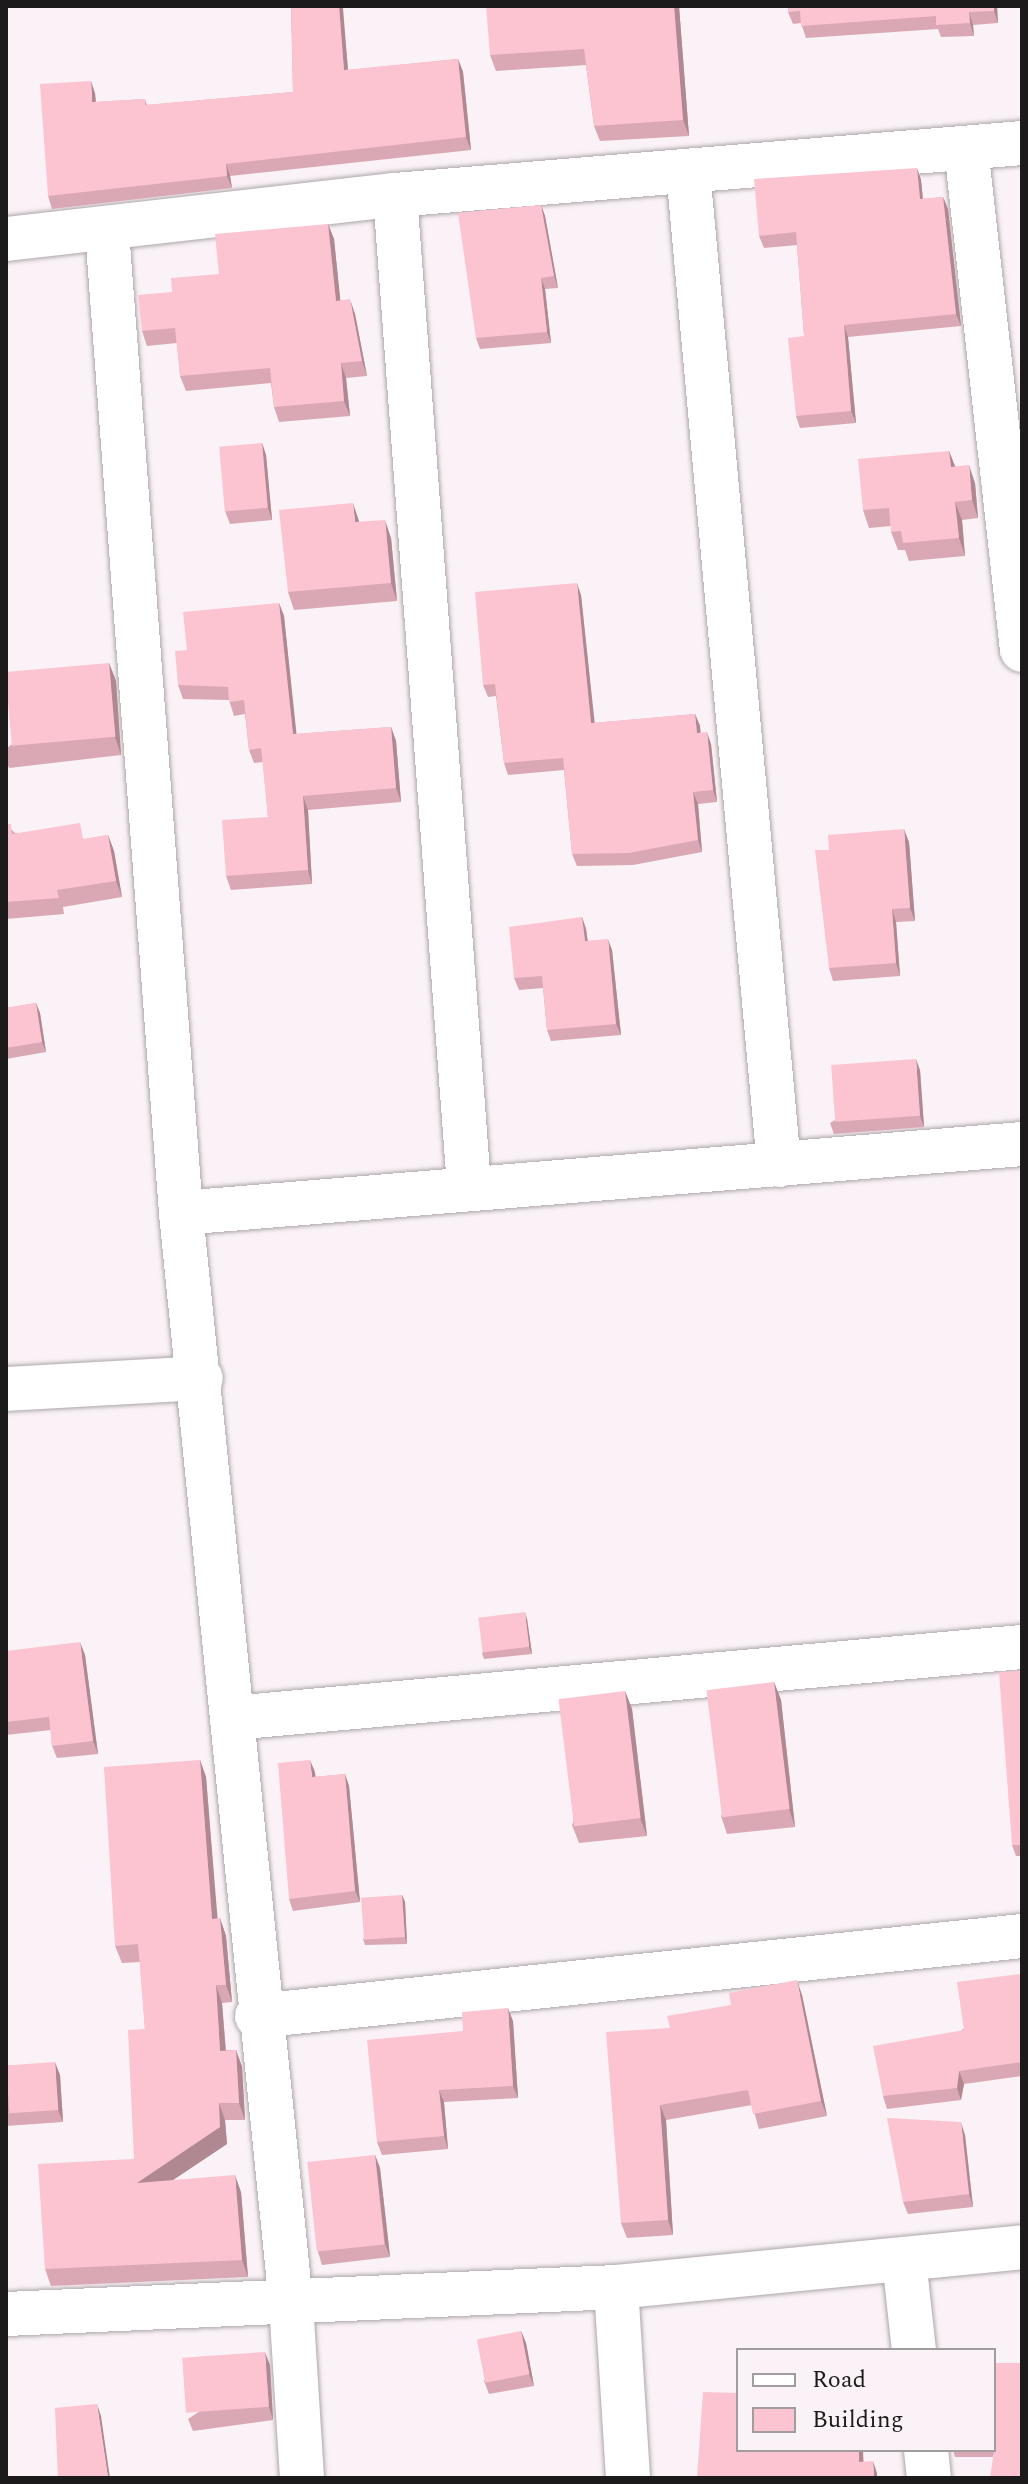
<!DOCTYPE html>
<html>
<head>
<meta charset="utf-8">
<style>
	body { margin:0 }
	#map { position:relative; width:1028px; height:2484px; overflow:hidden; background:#faf2f6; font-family:Spectral,serif }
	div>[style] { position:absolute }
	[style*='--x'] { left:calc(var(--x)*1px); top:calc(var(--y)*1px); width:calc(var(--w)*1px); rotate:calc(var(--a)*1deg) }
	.roads { filter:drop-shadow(0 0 2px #ada6aa) drop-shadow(0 0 2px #ada6aa) }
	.minor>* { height:44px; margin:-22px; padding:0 22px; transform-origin:22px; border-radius:22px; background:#fff }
	.wall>* { inset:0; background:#d9a8b4 }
	.shaded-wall>* { inset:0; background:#b08892 }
	.building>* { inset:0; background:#fcc3d1; transform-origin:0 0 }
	span { translate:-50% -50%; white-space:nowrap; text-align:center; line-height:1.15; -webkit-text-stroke:7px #faf2f6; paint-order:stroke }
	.frame { position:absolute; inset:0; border:8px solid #1c1a1b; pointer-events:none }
	.legend { position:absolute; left:736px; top:2348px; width:260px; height:104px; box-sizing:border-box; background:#faf2f6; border:2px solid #a19c9e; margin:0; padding:10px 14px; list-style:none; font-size:24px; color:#1c1a1b }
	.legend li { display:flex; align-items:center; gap:16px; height:40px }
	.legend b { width:40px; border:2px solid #a19c9e }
</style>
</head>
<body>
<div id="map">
	<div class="roads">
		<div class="minor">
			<i style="--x:966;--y:148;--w:505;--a:83.63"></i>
			<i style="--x:688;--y:171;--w:998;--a:84.77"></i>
			<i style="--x:395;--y:195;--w:995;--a:85.73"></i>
			<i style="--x:107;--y:231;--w:985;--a:85.69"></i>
			<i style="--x:181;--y:1213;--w:1096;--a:84.24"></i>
			<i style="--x:291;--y:2303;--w:175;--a:86.4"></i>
			<i style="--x:6;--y:239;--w:391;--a:-6.5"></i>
			<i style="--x:395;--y:195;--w:629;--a:-4.74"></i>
			<i style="--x:181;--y:1213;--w:844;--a:-4.69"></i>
			<i style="--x:6;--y:1389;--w:195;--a:-3.2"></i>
			<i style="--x:232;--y:1718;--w:793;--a:-5.14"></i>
			<i style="--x:257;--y:2016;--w:769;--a:-5.97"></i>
			<i style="--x:904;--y:2260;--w:91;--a:83.7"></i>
			<i style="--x:616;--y:2287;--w:191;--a:86.4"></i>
			<i style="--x:6;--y:2314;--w:611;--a:-2.53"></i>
			<i style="--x:616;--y:2287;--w:408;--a:-5.6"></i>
			<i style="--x:926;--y:2450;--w:28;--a:84"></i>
		</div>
	</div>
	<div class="wall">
		<i style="clip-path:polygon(291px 6px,342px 6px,348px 70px,458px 59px,463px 72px,471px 150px,230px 176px,232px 188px,52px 209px,48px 196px,95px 93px,96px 102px,145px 99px,147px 105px,293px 92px)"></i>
		<i style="clip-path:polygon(679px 6px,689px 136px,600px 141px,594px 126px,586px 65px,496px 71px,490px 55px)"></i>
		<i style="clip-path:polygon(788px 6px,997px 6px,998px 23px,973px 25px,974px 36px,941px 37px,938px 29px,806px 38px,801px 23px,793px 24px,788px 12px)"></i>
		<i style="clip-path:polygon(917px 168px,921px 180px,923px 199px,943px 197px,948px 209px,961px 326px,848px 337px,856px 423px,800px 428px,796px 416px,804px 336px,797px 245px,764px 248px,759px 236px)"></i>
		<i style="clip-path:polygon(541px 205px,545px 216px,558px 288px,545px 289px,551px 343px,480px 349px,476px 338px)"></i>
		<i style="clip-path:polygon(328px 224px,334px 239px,340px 300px,355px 314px,367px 376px,346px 378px,350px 416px,279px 422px,274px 407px,271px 383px,186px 391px,180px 376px,177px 343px,147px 346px,142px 331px,172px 292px,219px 274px)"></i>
		<i style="clip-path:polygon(262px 443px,266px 455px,272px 520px,230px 524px,225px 511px)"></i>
		<i style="clip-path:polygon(949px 451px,955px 466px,975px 483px,978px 518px,962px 520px,965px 556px,909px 561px,905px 550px,898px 550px,891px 532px,891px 526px,869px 528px,863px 510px)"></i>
		<i style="clip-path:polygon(360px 522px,391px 538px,397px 601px,294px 610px,288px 592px)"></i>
		<i style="clip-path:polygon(581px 595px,594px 723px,695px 714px,700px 726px,700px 733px,711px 744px,717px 802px,698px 804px,702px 852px,633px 865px,577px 866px,572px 854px,564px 770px,508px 775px,504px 763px,496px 696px,488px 697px,483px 685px)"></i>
		<i style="clip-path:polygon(279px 603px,284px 616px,296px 734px,391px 727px,396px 741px,401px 802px,308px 810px,312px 884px,231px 890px,226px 876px,268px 817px,263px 762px,254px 763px,249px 750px,245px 714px,234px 716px,229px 700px,183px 699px,178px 685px,187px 650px)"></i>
		<i style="clip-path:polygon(109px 663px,116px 681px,121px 755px,9px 768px,6px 759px,6px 749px)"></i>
		<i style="clip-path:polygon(6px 824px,15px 833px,86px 839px,108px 835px,114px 851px,122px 897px,63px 907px,64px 914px,6px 919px)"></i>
		<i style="clip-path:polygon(909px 842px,915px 921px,896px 922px,900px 976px,833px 981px,829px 968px,829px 850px)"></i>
		<i style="clip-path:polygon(582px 917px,586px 929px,588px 941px,612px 950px,621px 1035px,551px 1041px,547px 1030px,543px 988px,519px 990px,514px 978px)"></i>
		<i style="clip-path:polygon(36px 1003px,40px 1013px,46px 1052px,6px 1059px,6px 1008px)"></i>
		<i style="clip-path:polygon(920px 1070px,924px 1127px,834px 1134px,830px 1123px)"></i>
		<i style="clip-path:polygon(527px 1619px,532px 1654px,484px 1659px,482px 1653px)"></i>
		<i style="clip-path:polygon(6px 1651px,85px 1655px,98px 1754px,57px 1758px,52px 1746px,51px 1730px,6px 1735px)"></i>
		<i style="clip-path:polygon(1022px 1671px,1022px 1856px,1016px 1856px,1012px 1845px)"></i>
		<i style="clip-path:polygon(774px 1682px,781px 1700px,795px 1827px,727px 1834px,721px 1816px)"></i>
		<i style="clip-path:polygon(625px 1691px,632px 1709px,647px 1836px,579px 1843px,572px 1825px)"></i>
		<i style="clip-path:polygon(200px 1760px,206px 1777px,217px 1919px,220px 1918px,226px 1936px,232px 2002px,222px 2003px,226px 2050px,236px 2050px,242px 2067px,245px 2120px,225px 2120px,227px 2144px,173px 2180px,241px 2192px,248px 2277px,51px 2286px,45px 2269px,134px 2159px,145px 2029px,140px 1962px,122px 1963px,115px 1946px)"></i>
		<i style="clip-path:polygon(315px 1772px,315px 1777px,345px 1774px,349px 1786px,360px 1902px,293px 1911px,289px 1899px)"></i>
		<i style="clip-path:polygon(402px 1895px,405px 1902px,407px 1944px,365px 1945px,363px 1939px)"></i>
		<i style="clip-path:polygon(1022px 1980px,1022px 2076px,964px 2084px,961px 2100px,887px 2109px,883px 2096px)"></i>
		<i style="clip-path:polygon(802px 1995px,827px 2116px,759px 2129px,752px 2105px,666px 2120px,673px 2235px,627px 2238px,621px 2223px,670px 2028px)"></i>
		<i style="clip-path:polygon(513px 2021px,518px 2098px,444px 2102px,448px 2149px,382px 2155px,377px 2142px,463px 2031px)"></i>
		<i style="clip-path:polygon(6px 2065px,60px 2075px,63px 2122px,6px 2126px)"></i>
		<i style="clip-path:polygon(965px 2135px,973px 2207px,908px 2214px,903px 2202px)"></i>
		<i style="clip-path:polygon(375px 2155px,380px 2168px,390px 2257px,322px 2265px,318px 2252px)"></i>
		<i style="clip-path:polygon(521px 2331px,526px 2343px,534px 2386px,489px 2394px,484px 2381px)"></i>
		<i style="clip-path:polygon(994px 2363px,1022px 2363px,993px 2457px,955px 2457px,953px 2450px,994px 2450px)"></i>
		<i style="clip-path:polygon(270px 2365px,273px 2420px,193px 2431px,188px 2419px)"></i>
	</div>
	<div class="shaded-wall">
		<i style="clip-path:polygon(339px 6px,342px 6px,343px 8px,349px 83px,344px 70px)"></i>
		<i style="clip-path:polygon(674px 6px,679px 6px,689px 136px,683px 120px)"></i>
		<i style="clip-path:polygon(994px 6px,997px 6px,998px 23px,994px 11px)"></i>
		<i style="clip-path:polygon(969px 12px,973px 25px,974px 36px,970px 23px)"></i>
		<i style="clip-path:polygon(458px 59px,463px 72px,471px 150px,466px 137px)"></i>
		<i style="clip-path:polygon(91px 81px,95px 93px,97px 115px,92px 102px)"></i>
		<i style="clip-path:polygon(226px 164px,230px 176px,232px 188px,227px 176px)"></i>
		<i style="clip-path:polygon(917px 168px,921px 180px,924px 211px,920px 199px)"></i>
		<i style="clip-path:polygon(943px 197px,948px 209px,961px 326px,956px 314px)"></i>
		<i style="clip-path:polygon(541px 205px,545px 216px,558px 288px,554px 276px)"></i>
		<i style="clip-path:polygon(328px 224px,334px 239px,342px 316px,336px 301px)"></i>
		<i style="clip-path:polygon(541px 278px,545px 289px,551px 343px,547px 332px)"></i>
		<i style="clip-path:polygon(350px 299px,355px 314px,367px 376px,362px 361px)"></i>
		<i style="clip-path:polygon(844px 325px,848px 337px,856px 423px,851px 411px)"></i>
		<i style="clip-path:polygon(341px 363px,346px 378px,350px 416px,344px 401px)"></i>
		<i style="clip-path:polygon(262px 443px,266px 455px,272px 520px,268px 508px)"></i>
		<i style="clip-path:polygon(949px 451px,956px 469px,951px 467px)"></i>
		<i style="clip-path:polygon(969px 465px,975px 483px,978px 518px,972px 500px)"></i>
		<i style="clip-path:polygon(955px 502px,962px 520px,965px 556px,959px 538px)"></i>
		<i style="clip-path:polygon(353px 503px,359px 521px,362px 540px,355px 522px)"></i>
		<i style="clip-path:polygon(385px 520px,391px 538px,397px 601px,391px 583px)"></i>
		<i style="clip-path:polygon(577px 583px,581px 595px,596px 735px,591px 723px)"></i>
		<i style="clip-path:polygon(279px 603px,284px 616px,298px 748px,293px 734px)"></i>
		<i style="clip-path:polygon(109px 663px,116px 681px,121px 755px,115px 737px)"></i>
		<i style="clip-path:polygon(695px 714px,700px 726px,702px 745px,697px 733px)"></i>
		<i style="clip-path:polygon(391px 727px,396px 741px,401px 802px,396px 788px)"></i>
		<i style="clip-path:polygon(707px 732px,711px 744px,717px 802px,713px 790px)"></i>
		<i style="clip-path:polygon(693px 792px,698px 804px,702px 852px,698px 840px)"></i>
		<i style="clip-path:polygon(303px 796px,308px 810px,312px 884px,308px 870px)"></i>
		<i style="clip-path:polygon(904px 829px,909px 842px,915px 921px,910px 908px)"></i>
		<i style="clip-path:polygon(108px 835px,114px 851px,122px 897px,116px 881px)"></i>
		<i style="clip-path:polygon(892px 909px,896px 922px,900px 976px,896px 963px)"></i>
		<i style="clip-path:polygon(582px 917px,586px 929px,589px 953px,585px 941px)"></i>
		<i style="clip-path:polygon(608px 939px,612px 950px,621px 1035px,616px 1024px)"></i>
		<i style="clip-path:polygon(36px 1003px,40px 1013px,46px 1052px,42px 1042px)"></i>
		<i style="clip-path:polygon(916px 1059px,920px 1070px,924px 1127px,920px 1116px)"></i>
		<i style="clip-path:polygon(525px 1612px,527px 1619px,532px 1654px,529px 1647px)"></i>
		<i style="clip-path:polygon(80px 1642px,85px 1655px,98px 1754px,93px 1741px)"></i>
		<i style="clip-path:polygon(774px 1682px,781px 1700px,795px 1827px,789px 1809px)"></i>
		<i style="clip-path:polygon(625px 1691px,632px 1709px,647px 1836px,640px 1818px)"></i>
		<i style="clip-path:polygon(200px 1760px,206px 1777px,219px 1936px,212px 1919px)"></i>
		<i style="clip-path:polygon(310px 1760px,315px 1772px,317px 1789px,312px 1777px)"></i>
		<i style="clip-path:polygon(345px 1774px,349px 1786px,360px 1902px,355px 1891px)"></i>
		<i style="clip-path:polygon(402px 1895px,405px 1902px,407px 1944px,405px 1937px)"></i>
		<i style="clip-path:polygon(220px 1918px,226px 1936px,232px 2002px,226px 1985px)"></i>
		<i style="clip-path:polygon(797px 1980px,802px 1995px,827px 2116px,821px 2101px)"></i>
		<i style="clip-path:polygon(216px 1985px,222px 2003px,227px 2068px,220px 2051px)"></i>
		<i style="clip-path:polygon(508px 2008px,513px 2021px,518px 2098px,513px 2086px)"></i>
		<i style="clip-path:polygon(236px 2050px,242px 2067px,245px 2120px,239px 2103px)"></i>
		<i style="clip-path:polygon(55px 2062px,60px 2075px,63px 2122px,58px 2110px)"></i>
		<i style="clip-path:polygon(959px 2071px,964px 2084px,961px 2100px,957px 2088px)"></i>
		<i style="clip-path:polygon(439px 2090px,444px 2102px,448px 2149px,444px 2136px)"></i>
		<i style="clip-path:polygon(219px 2103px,225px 2120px,227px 2144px,143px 2200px,137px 2183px)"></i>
		<i style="clip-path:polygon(660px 2105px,666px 2120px,673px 2235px,668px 2220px)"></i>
		<i style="clip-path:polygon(961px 2122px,965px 2135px,973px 2207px,969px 2194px)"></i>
		<i style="clip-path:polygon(375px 2155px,380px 2168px,390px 2257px,385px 2244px)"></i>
		<i style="clip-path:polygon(235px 2175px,241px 2192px,248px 2277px,242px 2260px)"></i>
		<i style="clip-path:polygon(521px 2331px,526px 2343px,534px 2386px,529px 2374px)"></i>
		<i style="clip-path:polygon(265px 2352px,270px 2365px,273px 2420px,269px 2407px)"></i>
		<i style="clip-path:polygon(97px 2404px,101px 2416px,110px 2478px,108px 2478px)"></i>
		<i style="clip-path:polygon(859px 2450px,863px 2450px,864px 2474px,859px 2462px)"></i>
		<i style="clip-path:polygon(873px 2461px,877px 2473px,877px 2478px,874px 2478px)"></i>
	</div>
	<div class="building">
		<i style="clip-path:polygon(291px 6px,339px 6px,344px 70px,458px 59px,466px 137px,226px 164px,227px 176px,48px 196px,40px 84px,91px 81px,92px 102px,145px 99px,145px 105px,293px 92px)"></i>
		<i style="clip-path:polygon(486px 6px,674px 6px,683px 120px,594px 126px,584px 49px,490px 55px)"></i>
		<i style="clip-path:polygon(788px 6px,994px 6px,994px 11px,969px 12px,970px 23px,936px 25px,936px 16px,801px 26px,800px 11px,788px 12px)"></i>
		<i style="clip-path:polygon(917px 168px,920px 199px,943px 197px,956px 314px,844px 325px,851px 411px,796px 416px,788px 338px,804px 336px,796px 232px,759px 236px,754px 179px)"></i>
		<i style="clip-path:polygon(541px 205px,554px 276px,541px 278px,547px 332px,476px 338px,458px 213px)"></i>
		<i style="clip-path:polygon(328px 224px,336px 301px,350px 299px,362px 361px,341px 363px,344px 401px,274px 407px,270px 368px,180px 376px,175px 328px,142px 331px,138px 295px,172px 292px,171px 278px,219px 274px,215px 234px)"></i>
		<i style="left:262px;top:443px;width:65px;height:43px;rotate:85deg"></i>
		<i style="clip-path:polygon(949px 451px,951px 467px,969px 465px,972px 500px,955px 502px,959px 538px,903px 543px,901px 531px,891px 532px,889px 508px,863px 510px,858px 459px)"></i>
		<i style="clip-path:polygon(353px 503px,355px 522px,385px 520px,391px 583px,288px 592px,279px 510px)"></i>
		<i style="clip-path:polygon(577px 583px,591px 723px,695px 714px,697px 733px,707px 732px,713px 790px,693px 792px,698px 840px,629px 853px,572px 854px,563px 758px,504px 763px,495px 684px,483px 685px,475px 592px)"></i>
		<i style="clip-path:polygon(279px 603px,293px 734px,391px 727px,396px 788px,303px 796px,308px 870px,226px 876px,222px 820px,268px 817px,261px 748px,249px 750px,244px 700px,229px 702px,228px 687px,178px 685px,175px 651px,187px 650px,183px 612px)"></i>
		<i style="left:109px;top:663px;width:74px;height:104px;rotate:85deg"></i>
		<i style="clip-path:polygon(80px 823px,83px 839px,108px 835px,116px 881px,57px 890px,59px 898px,6px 902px,6px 824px,11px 824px,12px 834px)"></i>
		<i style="clip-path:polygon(904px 829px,910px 908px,892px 909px,896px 963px,829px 968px,815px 850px,829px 850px,828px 835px)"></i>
		<i style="clip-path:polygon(582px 917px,585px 941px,608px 939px,616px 1024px,547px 1030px,542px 976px,514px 978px,509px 927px)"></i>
		<i style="clip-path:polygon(36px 1003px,42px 1042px,6px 1048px,6px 1008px)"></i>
		<i style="left:916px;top:1059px;width:57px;height:85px;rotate:86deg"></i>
		<i style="left:525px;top:1612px;width:35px;height:47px;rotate:83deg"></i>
		<i style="clip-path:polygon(80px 1642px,93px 1741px,52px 1746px,49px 1717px,6px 1722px,6px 1651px)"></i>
		<i style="clip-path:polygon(1022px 1671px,1022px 1845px,1012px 1845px,999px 1672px)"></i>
		<i style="left:774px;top:1682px;width:128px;height:68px;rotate:83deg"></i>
		<i style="left:625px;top:1691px;width:128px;height:67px;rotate:83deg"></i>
		<i style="clip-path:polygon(200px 1760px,212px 1919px,220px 1918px,226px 1985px,216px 1985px,220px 2051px,236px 2050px,239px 2103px,219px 2103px,220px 2127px,137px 2183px,235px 2175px,242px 2260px,45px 2269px,38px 2164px,134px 2159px,128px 2030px,145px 2029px,138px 1944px,115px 1946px,104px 1767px)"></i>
		<i style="clip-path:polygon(310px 1760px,312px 1777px,345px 1774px,355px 1891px,289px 1899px,278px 1763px)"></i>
		<i style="left:402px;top:1895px;width:42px;height:41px;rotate:86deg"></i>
		<i style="clip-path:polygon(1020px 1974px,1022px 1990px,1022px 2062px,959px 2071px,957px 2088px,883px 2096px,873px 2046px,964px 2030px,957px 1982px)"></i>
		<i style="clip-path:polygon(797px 1980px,821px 2101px,753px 2114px,748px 2090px,660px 2105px,668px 2220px,621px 2223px,606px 2032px,670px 2028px,667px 2016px,731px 2005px,729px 1993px)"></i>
		<i style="clip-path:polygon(508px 2008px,513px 2086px,439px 2090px,444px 2136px,377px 2142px,367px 2040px,463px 2031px,462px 2012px)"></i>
		<i style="left:55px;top:2062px;width:48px;height:49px;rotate:86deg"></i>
		<i style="clip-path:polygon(887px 2118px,961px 2122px,969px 2194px,903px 2202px)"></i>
		<i style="left:375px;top:2155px;width:90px;height:68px;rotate:84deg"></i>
		<i style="left:521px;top:2331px;width:44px;height:45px;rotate:79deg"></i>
		<i style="left:265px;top:2352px;width:55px;height:83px;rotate:86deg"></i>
		<i style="clip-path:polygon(994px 2363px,1022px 2363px,1022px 2478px,990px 2478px,995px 2445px,994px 2445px)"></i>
		<i style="clip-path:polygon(703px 2392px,738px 2393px,738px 2450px,859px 2450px,859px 2462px,873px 2461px,874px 2478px,697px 2478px)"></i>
		<i style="clip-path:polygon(97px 2404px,108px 2478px,58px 2478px,55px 2408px)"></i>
	</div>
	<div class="frame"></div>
	<ul class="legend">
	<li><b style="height:10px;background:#fff"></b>Road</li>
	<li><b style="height:22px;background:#fcc3d1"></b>Building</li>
	</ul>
</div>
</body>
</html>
